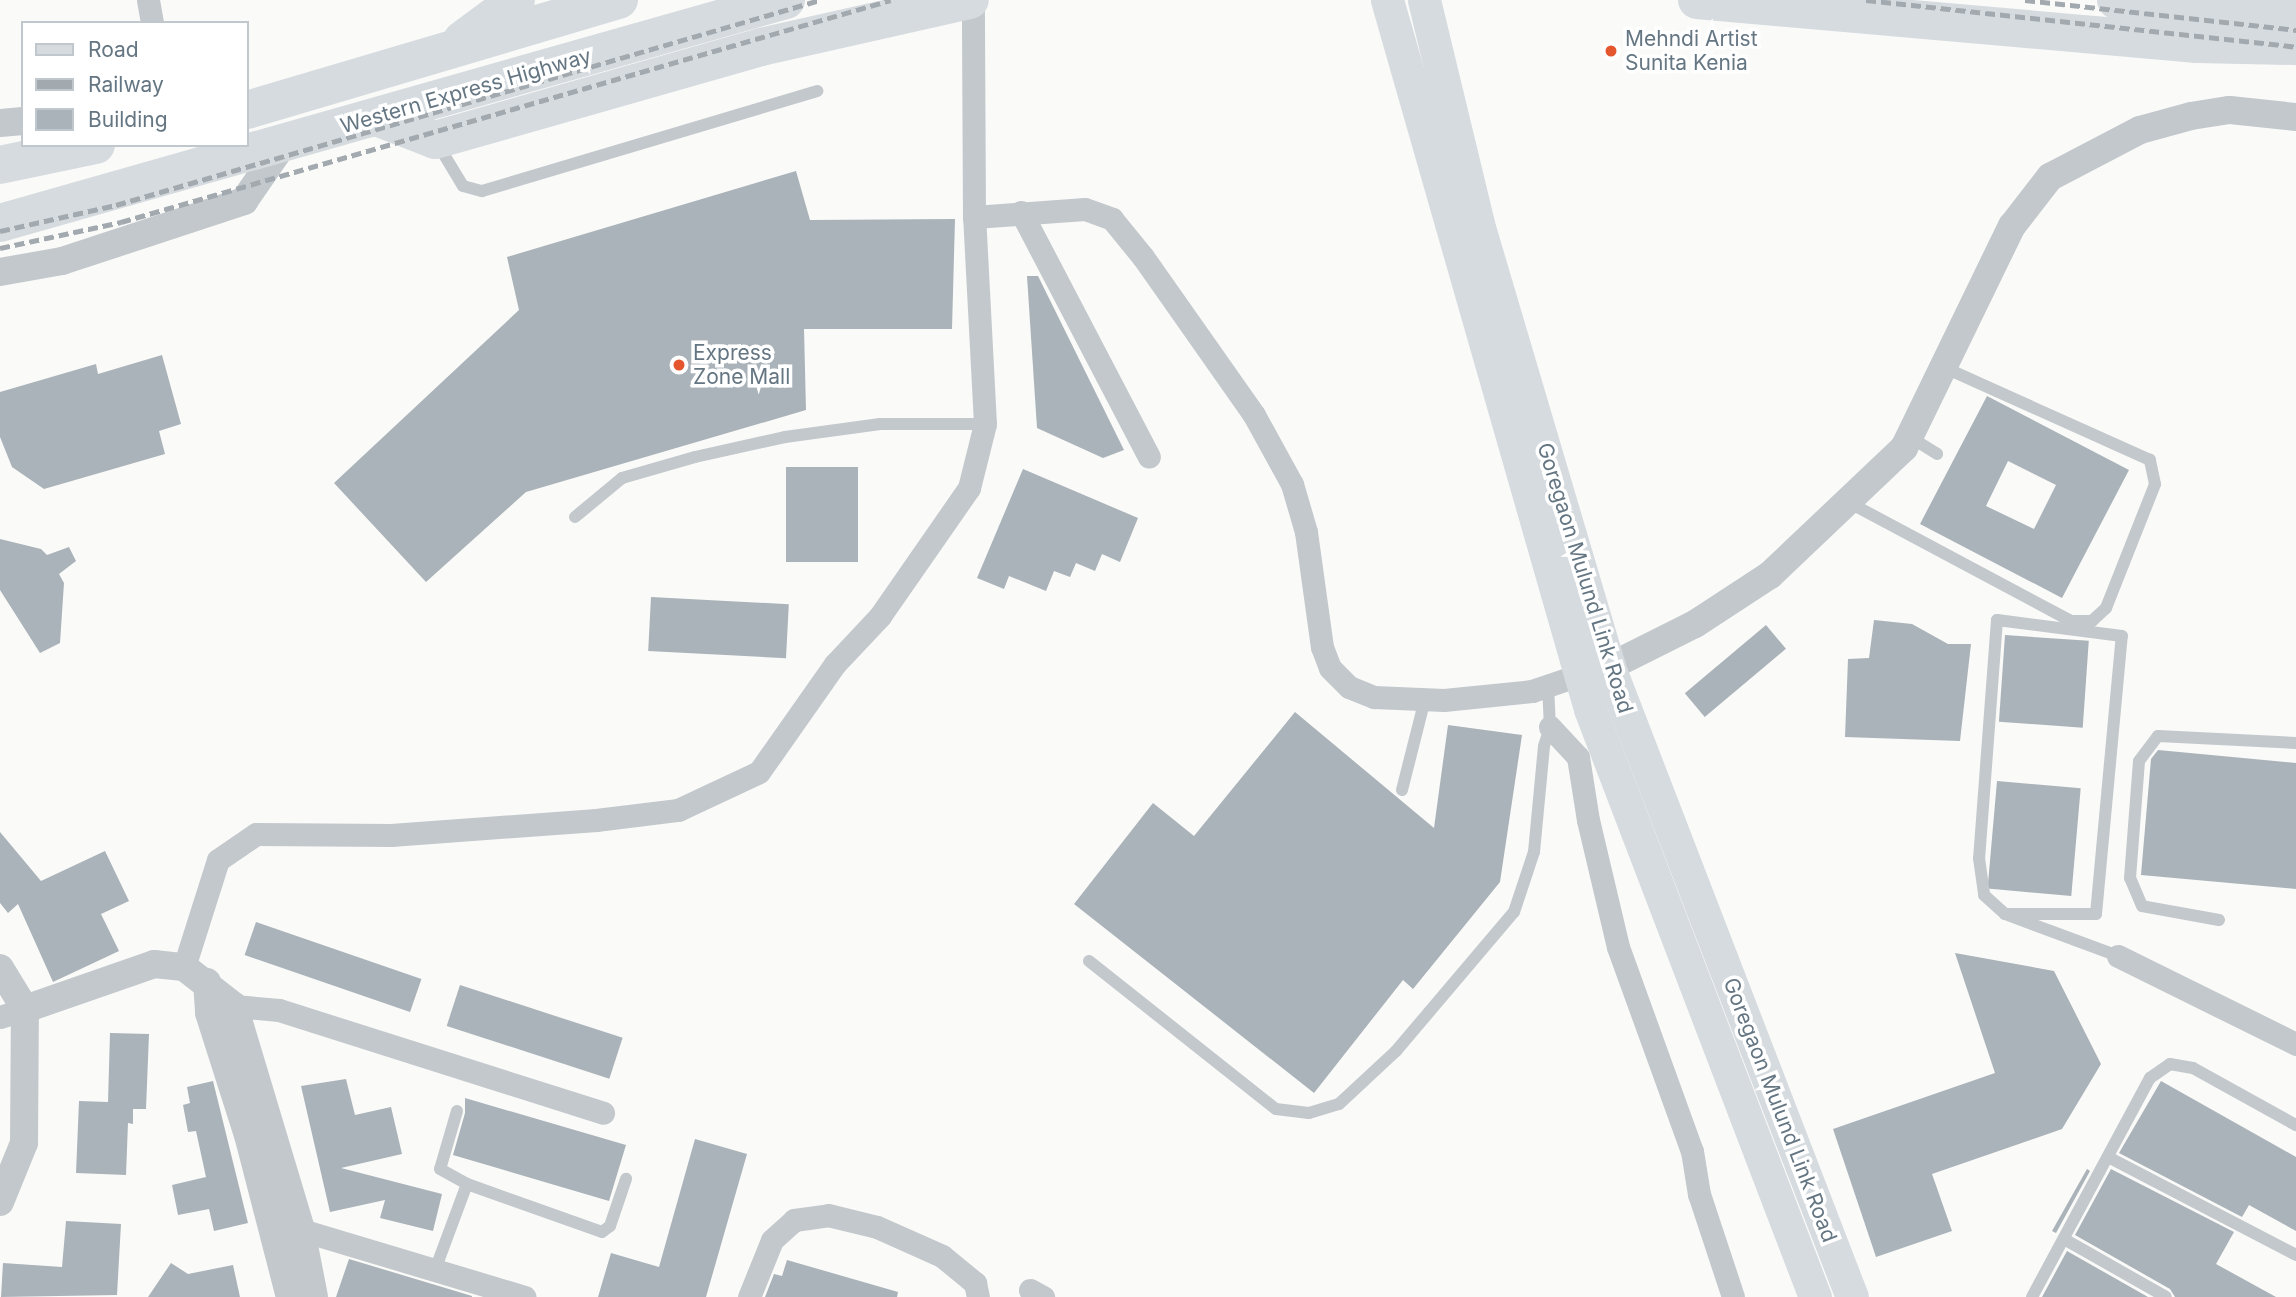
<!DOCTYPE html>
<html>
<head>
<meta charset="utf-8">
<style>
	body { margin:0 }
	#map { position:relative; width:2296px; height:1297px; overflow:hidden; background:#fafaf8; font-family:Inter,sans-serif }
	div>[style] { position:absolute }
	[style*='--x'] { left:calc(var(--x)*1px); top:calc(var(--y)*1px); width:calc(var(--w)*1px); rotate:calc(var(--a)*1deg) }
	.building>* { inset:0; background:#aab3b9; transform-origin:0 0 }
	.service>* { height:12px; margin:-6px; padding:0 6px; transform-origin:6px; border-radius:6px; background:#c3c8cc }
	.minor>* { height:23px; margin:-11.5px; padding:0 11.5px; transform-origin:11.5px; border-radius:11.5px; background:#c3c8cc }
	.tertiary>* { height:28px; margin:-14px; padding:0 14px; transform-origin:14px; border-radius:14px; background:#c3c8cc }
	.secondary>* { height:33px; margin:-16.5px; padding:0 16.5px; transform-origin:16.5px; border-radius:16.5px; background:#d6dbdf }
	.trunk>* { height:38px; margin:-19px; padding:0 19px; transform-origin:19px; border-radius:19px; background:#d6dbdf }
	.rail>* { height:5px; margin-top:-2.5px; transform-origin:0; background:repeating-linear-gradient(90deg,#a2aab0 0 10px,transparent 0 15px) }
	.dots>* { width:19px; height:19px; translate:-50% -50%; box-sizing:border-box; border:4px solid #fff; border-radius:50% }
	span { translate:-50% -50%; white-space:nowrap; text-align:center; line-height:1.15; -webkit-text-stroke:7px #fff; paint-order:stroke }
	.poi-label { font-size:21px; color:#657683 }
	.left { translate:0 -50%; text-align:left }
	.street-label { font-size:21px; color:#657683 }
	.legend { position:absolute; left:21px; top:21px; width:228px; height:126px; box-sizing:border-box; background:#fff; border:2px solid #c1c8cd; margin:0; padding:9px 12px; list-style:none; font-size:21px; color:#657683 }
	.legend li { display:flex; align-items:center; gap:14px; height:35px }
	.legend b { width:35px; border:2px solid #c1c8cd }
</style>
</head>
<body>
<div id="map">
	<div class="building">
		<i style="clip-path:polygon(796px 171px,810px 220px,955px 219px,952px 329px,804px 329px,806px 410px,526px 492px,426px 582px,334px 483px,519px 310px,507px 257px)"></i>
		<i style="clip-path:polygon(1027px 276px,1038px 276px,1124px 450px,1103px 458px,1037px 428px)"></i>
		<i style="clip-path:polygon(162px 355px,181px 424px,159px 431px,165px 454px,44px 489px,12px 467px,0 437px,0 392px,96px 364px,98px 374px)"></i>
		<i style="clip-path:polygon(evenodd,1987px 396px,2129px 470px,2062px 598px,1920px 524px,1987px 396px,2008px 461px,2056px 485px,2034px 529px,1986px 506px,2008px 461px)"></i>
		<i style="left:786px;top:467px;width:72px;height:95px"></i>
		<i style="clip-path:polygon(1023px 469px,1138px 518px,1120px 562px,1102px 554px,1095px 571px,1076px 563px,1070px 577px,1054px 571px,1046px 591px,1009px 576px,1004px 589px,977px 578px)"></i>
		<i style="clip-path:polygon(0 539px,41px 549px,47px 555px,69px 547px,76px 561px,59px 574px,64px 583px,60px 643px,40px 653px,0 590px)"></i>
		<i style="left:651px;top:597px;width:138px;height:54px;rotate:3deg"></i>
		<i style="clip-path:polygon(1874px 620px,1912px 624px,1948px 644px,1971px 644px,1960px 741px,1845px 737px,1848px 659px,1869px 658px)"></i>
		<i style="left:1766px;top:625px;width:31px;height:106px;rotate:50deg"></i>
		<i style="left:2005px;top:635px;width:84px;height:87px;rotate:4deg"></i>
		<i style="clip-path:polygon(1295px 712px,1434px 828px,1448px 725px,1522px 735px,1500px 882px,1413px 989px,1403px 980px,1314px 1093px,1074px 904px,1153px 803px,1194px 836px)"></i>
		<i style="clip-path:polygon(2158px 750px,2296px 763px,2296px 889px,2141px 875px,2151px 759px)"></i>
		<i style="left:1997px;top:781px;width:84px;height:108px;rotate:5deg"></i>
		<i style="clip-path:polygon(0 832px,41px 881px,105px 851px,129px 901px,101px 914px,119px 951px,53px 982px,18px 904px,8px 913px,0 903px)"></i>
		<i style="left:256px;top:922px;width:175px;height:35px;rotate:19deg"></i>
		<i style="clip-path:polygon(1955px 953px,2054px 971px,2101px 1064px,2062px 1129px,1932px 1174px,1952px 1231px,1876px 1257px,1833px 1129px,1995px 1073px)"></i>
		<i style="left:460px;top:985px;width:171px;height:43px;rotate:18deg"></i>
		<i style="clip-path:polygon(110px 1033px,149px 1034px,146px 1109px,133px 1109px,133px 1124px,128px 1123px,126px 1175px,76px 1173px,79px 1101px,108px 1102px)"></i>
		<i style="clip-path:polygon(346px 1079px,355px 1115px,391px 1107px,402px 1154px,341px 1168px,442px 1194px,433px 1231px,380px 1218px,385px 1200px,330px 1212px,301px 1086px)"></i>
		<i style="clip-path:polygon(213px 1081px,248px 1223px,214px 1231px,209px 1209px,178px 1215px,172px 1185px,206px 1177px,196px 1131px,188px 1132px,183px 1105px,190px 1103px,187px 1087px)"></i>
		<i style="clip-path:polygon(2161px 1081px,2296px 1157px,2296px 1231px,2249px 1205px,2242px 1217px,2119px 1153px)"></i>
		<i style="clip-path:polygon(465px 1098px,626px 1145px,609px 1201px,453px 1155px,465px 1113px)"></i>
		<i style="clip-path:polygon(695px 1139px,747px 1154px,706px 1297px,598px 1297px,611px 1253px,659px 1267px)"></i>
		<i style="clip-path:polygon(2087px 1169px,2090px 1171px,2056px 1233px,2052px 1231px)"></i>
		<i style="clip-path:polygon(2111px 1169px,2234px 1232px,2216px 1264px,2276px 1297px,2175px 1297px,2170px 1289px,2075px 1235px)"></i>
		<i style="clip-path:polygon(66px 1221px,121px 1224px,117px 1295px,1px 1297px,3px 1263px,62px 1267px)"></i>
		<i style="clip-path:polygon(2067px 1251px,2148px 1297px,2042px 1297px)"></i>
		<i style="clip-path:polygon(349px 1259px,472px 1296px,472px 1297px,336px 1297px)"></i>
		<i style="clip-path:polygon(787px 1260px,898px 1292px,897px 1297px,765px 1297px,774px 1274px,782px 1276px)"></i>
		<i style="clip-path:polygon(171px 1263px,188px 1274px,233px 1265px,240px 1297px,148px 1297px)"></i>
	</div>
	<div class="service">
		<i style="--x:437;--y:143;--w:50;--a:58.8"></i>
		<i style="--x:463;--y:186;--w:20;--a:15"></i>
		<i style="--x:482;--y:191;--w:350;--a:-16.6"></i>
		<i style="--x:1910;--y:437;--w:32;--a:32"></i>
		<i style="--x:1848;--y:502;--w:253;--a:28.1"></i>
		<i style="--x:2071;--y:621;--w:21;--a:0"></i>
		<i style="--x:2092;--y:621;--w:19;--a:-43"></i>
		<i style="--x:2106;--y:608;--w:133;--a:-68.4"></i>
		<i style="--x:2155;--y:484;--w:25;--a:-102"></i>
		<i style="--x:2150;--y:460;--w:225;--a:-155.8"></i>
		<i style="--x:575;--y:517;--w:61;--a:-39.7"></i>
		<i style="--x:622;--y:478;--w:76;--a:-16"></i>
		<i style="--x:695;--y:457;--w:92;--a:-12.5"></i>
		<i style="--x:785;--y:437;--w:96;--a:-7.8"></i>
		<i style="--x:880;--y:424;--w:105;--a:0"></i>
		<i style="--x:1402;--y:790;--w:94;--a:-75.8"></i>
		<i style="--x:2005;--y:914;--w:91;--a:0"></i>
		<i style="--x:2096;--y:914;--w:279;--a:-84.7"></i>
		<i style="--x:2122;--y:636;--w:126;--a:-172.7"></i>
		<i style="--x:1997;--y:620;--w:239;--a:94.3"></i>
		<i style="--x:1979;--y:858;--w:37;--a:82"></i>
		<i style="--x:1984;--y:895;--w:28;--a:42"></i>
		<i style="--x:2005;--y:914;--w:121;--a:20.4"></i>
		<i style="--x:2219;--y:920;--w:78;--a:-169.7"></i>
		<i style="--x:2142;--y:906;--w:30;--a:-113"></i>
		<i style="--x:2130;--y:878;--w:117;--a:-85.6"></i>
		<i style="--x:2139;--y:761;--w:31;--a:-53"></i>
		<i style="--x:2158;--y:736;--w:138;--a:2.9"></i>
		<i style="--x:1089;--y:961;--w:238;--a:38.4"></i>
		<i style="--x:1276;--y:1109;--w:33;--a:7"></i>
		<i style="--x:1309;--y:1113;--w:31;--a:-17"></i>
		<i style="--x:1339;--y:1104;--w:78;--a:-42.9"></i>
		<i style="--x:1396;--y:1051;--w:182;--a:-49.7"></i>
		<i style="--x:1514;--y:912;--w:63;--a:-71.6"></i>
		<i style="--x:1534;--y:852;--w:106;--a:-84.6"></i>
		<i style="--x:1544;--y:746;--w:20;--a:-72"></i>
		<i style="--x:1550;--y:727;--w:41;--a:-92.8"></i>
		<i style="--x:457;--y:1111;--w:60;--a:106.3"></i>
		<i style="--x:440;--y:1169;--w:31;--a:29"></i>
		<i style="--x:2108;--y:1157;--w:212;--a:27.5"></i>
		<i style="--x:2064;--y:1239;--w:117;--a:29.6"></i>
		<i style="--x:435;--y:1270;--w:92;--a:-69.6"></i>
		<i style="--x:467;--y:1184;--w:143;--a:19.6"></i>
		<i style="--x:602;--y:1232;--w:10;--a:-37"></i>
		<i style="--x:610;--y:1226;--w:50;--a:-71.2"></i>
		<i style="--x:2032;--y:1297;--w:249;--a:-61.7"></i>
		<i style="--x:2150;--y:1078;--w:24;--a:-35"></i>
		<i style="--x:2170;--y:1064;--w:23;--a:10"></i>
		<i style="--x:2193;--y:1068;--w:118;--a:29"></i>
	</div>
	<div class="minor">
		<i style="--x:148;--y:0;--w:23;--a:80"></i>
		<i style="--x:1021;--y:212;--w:276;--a:62.4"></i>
		<i style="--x:974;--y:217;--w:111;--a:-4.1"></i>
		<i style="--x:1085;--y:209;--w:29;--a:20"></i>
		<i style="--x:1112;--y:219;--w:49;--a:50.8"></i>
		<i style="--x:1143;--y:257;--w:193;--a:54.9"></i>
		<i style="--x:1254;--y:415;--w:79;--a:61.2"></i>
		<i style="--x:1292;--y:484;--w:50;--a:73.7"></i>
		<i style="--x:1306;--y:532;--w:116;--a:82.1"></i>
		<i style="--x:1322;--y:647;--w:22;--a:69"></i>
		<i style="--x:1330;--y:668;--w:27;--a:45"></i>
		<i style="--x:1349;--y:687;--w:27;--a:22"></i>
		<i style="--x:1374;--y:697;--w:70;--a:2.5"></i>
		<i style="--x:1444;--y:700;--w:88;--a:-5.8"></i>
		<i style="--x:1532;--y:691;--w:50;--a:-18.8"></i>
		<i style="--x:1550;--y:727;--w:41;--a:47"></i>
		<i style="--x:1578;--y:757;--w:64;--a:81"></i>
		<i style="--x:1588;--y:820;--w:130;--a:76.7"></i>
		<i style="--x:1618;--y:947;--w:217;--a:70.1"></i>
		<i style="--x:1692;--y:1151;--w:44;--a:80.8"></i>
		<i style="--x:1699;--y:1194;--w:108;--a:71.7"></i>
		<i style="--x:2118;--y:956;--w:199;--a:26.3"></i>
		<i style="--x:184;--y:967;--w:112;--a:-72.4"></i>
		<i style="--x:218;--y:860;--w:46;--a:-34.4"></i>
		<i style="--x:256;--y:834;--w:135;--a:0.4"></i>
		<i style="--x:391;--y:835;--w:206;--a:-4.2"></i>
		<i style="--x:596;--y:820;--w:83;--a:-7"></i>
		<i style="--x:678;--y:810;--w:89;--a:-25.1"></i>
		<i style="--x:759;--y:772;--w:132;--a:-54.9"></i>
		<i style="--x:835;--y:664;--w:66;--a:-46.8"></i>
		<i style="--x:880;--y:616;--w:156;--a:-55.2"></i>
		<i style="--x:969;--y:488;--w:66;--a:-76"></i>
		<i style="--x:985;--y:424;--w:207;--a:-93"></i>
		<i style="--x:974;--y:217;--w:217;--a:-90.3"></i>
		<i style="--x:220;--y:1010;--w:15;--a:-16"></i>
		<i style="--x:234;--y:1006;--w:45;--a:5.1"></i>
		<i style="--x:279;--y:1010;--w:340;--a:17.6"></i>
		<i style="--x:0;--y:1017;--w:26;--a:-18"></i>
		<i style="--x:288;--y:1226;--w:247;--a:16.7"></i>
		<i style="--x:1030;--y:1290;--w:15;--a:28"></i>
		<i style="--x:749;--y:1297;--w:61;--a:-68"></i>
		<i style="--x:772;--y:1240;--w:30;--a:-42"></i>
		<i style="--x:794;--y:1220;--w:34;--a:-8"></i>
		<i style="--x:828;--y:1215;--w:50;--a:13.8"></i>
		<i style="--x:877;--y:1227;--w:71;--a:24"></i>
		<i style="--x:942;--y:1256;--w:43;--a:39.3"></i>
		<i style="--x:975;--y:1283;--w:14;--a:78"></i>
	</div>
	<div class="tertiary">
		<i style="--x:0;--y:123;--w:23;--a:-5"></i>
		<i style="--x:0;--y:272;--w:63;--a:-10.1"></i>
		<i style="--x:62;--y:261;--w:192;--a:-18.2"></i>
		<i style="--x:244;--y:201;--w:70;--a:-55.4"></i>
		<i style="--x:1609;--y:667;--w:96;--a:-26.6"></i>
		<i style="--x:1695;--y:624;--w:90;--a:-33.2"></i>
		<i style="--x:1770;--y:575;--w:185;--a:-43.5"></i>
		<i style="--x:1904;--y:448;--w:247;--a:-64.1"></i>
		<i style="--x:2012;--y:226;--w:62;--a:-52.2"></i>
		<i style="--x:2050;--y:177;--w:102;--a:-27.6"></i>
		<i style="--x:2140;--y:130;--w:53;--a:-15.4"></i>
		<i style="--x:2191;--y:116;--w:39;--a:-9"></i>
		<i style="--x:2230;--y:110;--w:66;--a:6.1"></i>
		<i style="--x:0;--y:968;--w:48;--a:58.6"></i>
		<i style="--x:207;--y:982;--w:31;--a:86"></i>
		<i style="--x:209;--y:1013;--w:128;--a:72.3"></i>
		<i style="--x:248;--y:1135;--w:167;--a:75.5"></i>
		<i style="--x:25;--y:1009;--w:137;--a:-19.2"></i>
		<i style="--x:154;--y:964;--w:30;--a:6"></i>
		<i style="--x:184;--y:967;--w:63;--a:38"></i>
		<i style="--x:234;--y:1006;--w:234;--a:73.3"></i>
		<i style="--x:301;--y:1230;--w:68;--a:79"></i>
		<i style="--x:0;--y:1202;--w:64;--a:-67.9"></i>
		<i style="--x:24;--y:1143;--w:134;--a:-89.6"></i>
	</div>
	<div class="secondary">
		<i style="--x:1387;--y:0;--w:737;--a:74.02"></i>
		<i style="--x:1590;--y:709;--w:630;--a:69.06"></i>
		<i style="--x:1424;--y:0;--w:230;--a:76.4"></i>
		<i style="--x:1478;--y:224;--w:462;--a:73.5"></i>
		<i style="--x:1609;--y:667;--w:675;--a:68.91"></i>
	</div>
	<div class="trunk">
		<i style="--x:1697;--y:0;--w:502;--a:5.03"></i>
		<i style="--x:2197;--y:44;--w:99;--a:1.2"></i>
		<i style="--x:2116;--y:0;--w:181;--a:6"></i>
		<i style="--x:462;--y:40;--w:67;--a:-36.5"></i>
		<i style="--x:247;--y:110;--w:388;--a:-16.5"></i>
		<i style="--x:379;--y:118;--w:60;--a:21.4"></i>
		<i style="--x:435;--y:140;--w:339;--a:-15.9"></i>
		<i style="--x:761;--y:47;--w:214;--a:-12.7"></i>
		<i style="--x:0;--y:165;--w:98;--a:-11.8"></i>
		<i style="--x:0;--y:223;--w:817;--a:-15.84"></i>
	</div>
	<div class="rail">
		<i style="--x:1866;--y:0;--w:433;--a:6.2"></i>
		<i style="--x:2025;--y:0;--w:273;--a:6.3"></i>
		<i style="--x:0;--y:231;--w:119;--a:-12.6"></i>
		<i style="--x:116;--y:205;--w:733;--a:-16.24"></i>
		<i style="--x:0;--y:248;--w:124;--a:-12.1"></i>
		<i style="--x:121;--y:222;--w:801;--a:-16.08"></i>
	</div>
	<div class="dots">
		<i style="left:1611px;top:51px;background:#e4572e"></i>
		<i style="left:679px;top:365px;background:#e4572e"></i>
	</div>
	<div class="poi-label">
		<span class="left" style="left:1625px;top:51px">Mehndi Artist<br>Sunita Kenia</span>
		<span class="left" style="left:693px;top:365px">Express<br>Zone Mall</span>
	</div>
	<div class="street-label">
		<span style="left:466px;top:91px;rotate:-16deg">Western Express Highway</span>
		<span style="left:1585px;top:578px;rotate:73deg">Goregaon Mulund Link Road</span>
		<span style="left:1780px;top:1110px;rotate:69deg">Goregaon Mulund Link Road</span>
	</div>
	<ul class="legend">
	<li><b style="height:9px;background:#d6dbdf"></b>Road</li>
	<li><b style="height:9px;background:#a2aab0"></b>Railway</li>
	<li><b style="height:19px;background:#aab3b9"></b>Building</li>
	</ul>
</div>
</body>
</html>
